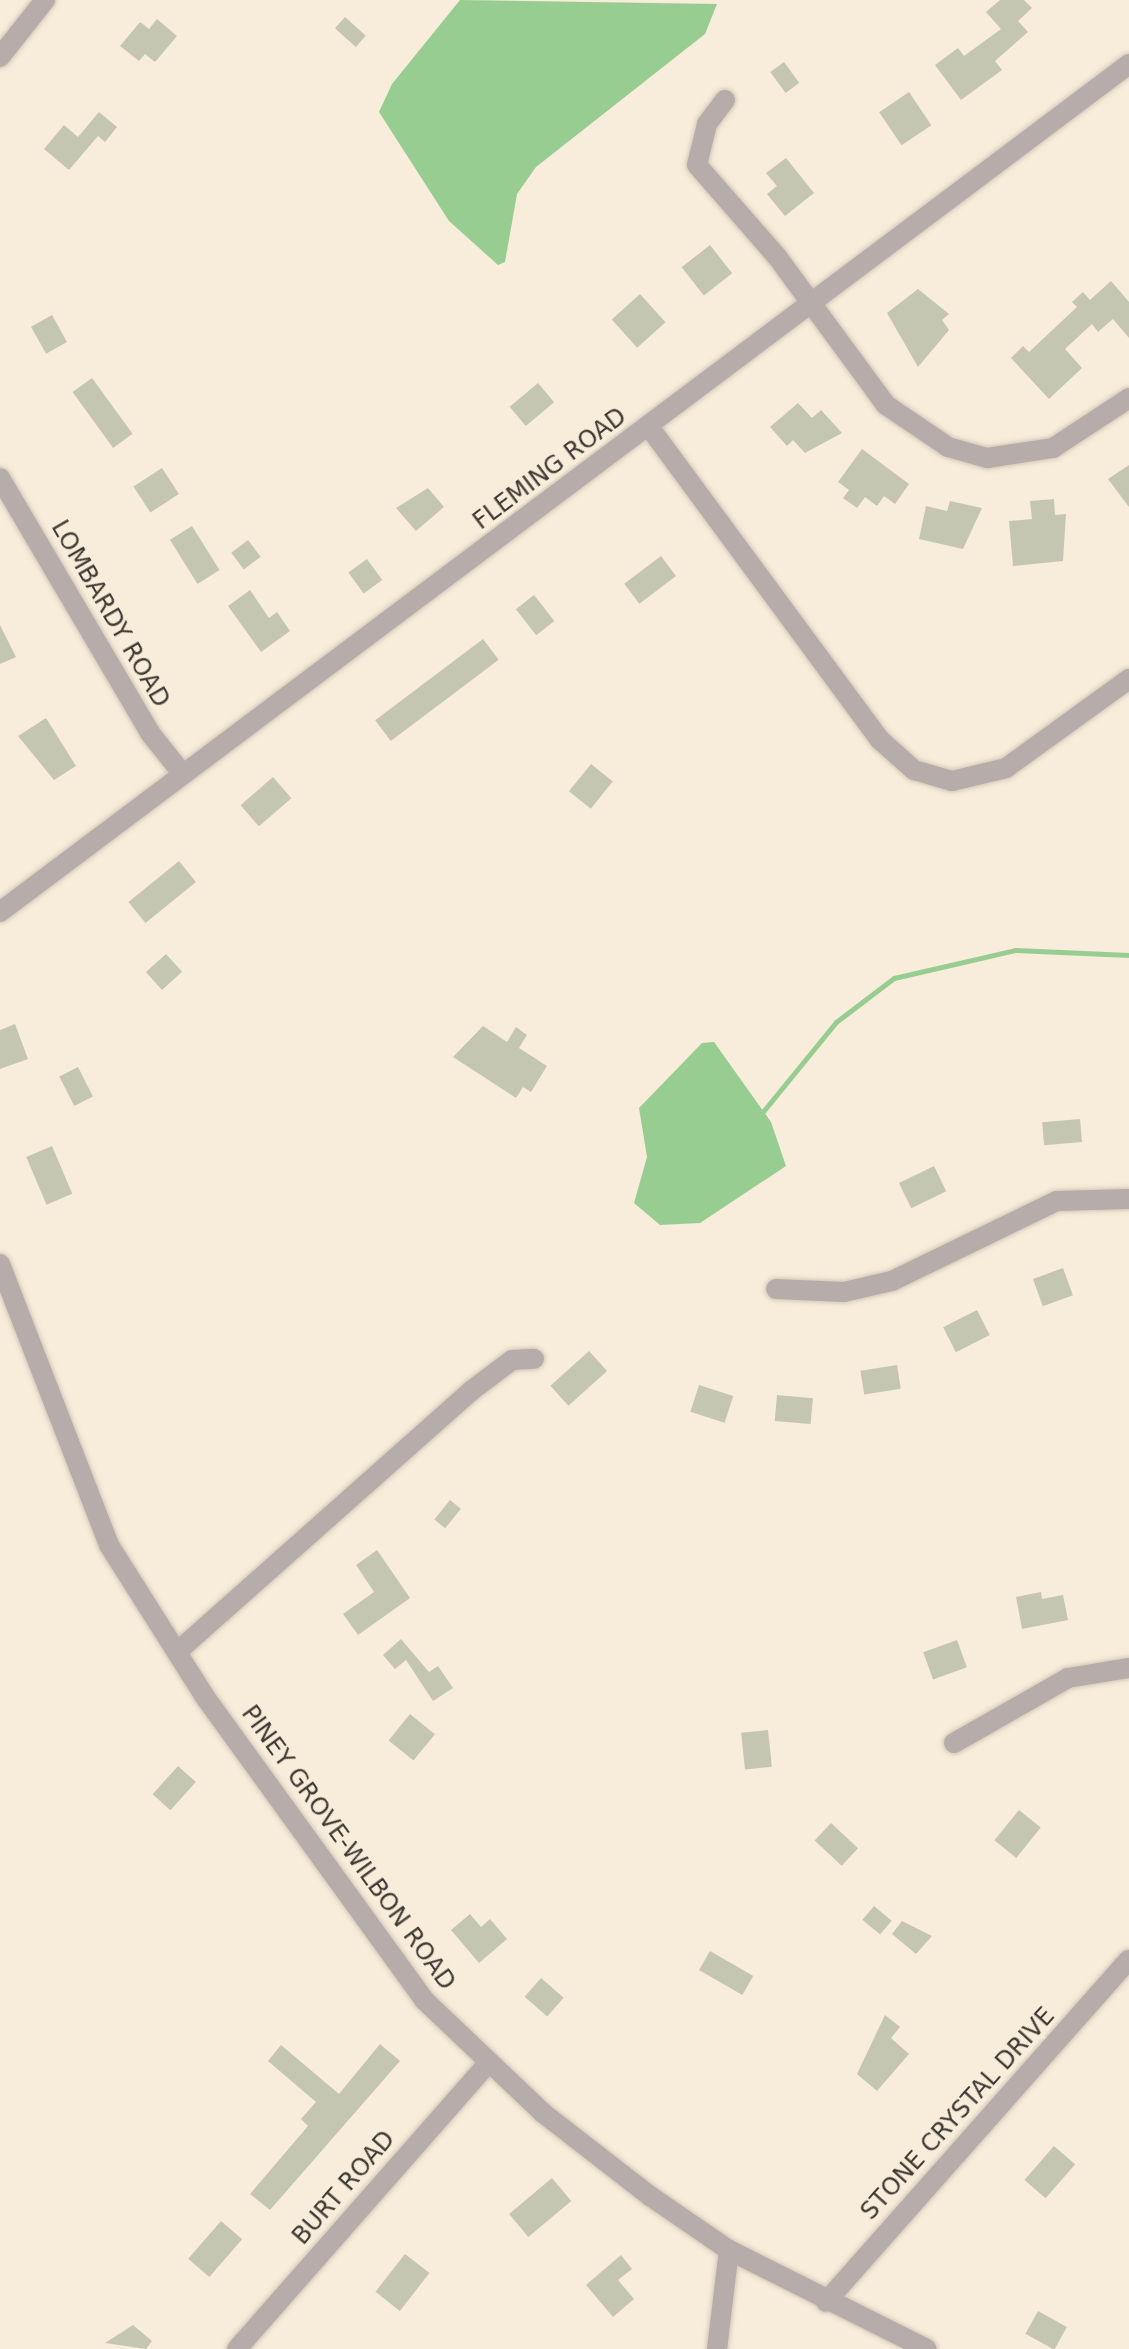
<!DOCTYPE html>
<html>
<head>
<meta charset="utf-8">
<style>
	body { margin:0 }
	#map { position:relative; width:1129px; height:2349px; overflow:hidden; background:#f8ecda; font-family:"DejaVu Sans",sans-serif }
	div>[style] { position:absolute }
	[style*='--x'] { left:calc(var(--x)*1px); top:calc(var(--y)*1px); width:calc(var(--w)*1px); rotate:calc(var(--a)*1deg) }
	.water>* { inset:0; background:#98cd91 }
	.stream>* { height:5px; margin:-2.5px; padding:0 2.5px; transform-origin:2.5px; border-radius:2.5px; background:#98cd91 }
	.building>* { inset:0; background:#c5c6b2; transform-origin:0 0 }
	.roads { filter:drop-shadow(0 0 2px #d3c8b9) drop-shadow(0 0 2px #d3c8b9) }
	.minor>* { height:20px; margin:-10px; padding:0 10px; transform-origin:10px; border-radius:10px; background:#b6aca9 }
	span { translate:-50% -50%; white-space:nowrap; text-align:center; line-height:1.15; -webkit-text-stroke:8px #f8ecda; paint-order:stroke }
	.street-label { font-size:24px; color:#3e3933 }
</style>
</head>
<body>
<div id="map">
	<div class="water">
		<i style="clip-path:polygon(460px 0,717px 4px,705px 34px,536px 167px,517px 194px,505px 262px,498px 265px,449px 221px,379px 112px,392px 84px)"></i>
		<i style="clip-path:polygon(714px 1042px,771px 1122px,786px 1166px,700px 1223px,660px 1225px,634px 1203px,647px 1157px,639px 1108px,702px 1043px)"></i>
	</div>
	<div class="stream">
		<i style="--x:761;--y:1114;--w:119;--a:-50.8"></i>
		<i style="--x:836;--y:1022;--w:73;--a:-37.2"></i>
		<i style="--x:894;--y:978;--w:124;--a:-13"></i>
		<i style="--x:1015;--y:950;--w:114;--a:2.5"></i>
	</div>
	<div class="building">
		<i style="clip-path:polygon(1000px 0,1024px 0,1032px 8px,1018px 21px,1028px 32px,995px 61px,1002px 70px,961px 100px,935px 65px,958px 48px,964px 56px,1001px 29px,986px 12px)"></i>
		<i style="left:345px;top:17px;width:28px;height:15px;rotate:42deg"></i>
		<i style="clip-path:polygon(157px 19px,177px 36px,155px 62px,145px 54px,139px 61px,120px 46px,140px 22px,149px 29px)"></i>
		<i style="left:784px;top:62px;width:26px;height:17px;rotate:54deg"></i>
		<i style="left:909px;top:92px;width:40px;height:36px;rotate:56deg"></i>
		<i style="clip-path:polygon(99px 112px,117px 127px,105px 142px,98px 136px,69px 170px,44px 149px,64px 125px,78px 137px)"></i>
		<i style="clip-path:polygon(786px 158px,814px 193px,785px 216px,767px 194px,777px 186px,766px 173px)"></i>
		<i style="left:710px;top:245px;width:36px;height:36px;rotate:52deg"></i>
		<i style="clip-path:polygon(1111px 281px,1129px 302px,1129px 338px,1113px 319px,1098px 332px,1092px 324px,1065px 349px,1082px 368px,1049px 399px,1011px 358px,1023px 346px,1029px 352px,1077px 307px,1072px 302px,1083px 292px,1090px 300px)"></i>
		<i style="clip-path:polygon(918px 289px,949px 314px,942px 320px,949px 330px,918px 367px,887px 313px)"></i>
		<i style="left:640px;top:294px;width:38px;height:38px;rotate:48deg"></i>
		<i style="left:52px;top:315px;width:31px;height:24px;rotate:61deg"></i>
		<i style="left:92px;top:378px;width:69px;height:24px;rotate:54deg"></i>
		<i style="left:538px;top:383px;width:25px;height:37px;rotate:50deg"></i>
		<i style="clip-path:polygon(798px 403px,812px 418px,821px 410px,842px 433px,805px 453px,793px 440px,787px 446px,770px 427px)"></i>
		<i style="clip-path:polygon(862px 449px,909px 484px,895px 504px,884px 496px,877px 506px,865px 497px,857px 508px,843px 498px,849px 490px,838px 482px)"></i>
		<i style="clip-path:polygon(1129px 465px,1129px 507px,1108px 479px)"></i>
		<i style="left:162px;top:468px;width:31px;height:34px;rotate:57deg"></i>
		<i style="clip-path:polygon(428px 488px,444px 507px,416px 531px,396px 508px)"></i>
		<i style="clip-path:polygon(1054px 499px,1055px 515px,1066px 514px,1063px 561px,1013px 566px,1009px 521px,1032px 519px,1030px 501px)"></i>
		<i style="clip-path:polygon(950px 501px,982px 508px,963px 549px,919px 539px,926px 506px,947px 511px)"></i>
		<i style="left:192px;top:526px;width:52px;height:26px;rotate:58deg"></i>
		<i style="left:248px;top:540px;width:21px;height:21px;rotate:53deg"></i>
		<i style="left:661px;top:556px;width:25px;height:46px;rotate:53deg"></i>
		<i style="left:367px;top:559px;width:26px;height:23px;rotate:54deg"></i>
		<i style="clip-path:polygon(250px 590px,269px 618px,277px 612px,290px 631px,261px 652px,228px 606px)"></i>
		<i style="left:534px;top:595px;width:33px;height:23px;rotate:52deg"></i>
		<i style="clip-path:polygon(0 625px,16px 657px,0 664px)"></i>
		<i style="left:483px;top:639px;width:26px;height:135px;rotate:53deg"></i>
		<i style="clip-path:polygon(46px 718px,76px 766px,54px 780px,18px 736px)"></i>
		<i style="left:591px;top:764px;width:28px;height:35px;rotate:39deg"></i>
		<i style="left:273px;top:777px;width:28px;height:43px;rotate:49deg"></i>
		<i style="left:179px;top:861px;width:27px;height:65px;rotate:51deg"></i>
		<i style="left:166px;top:954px;width:24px;height:27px;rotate:48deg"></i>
		<i style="clip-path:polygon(15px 1024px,28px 1059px,0 1069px,0 1030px)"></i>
		<i style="clip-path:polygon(483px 1026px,507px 1042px,516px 1027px,527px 1035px,519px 1048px,547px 1066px,531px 1092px,523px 1087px,516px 1098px,453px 1057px)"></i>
		<i style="left:78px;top:1067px;width:33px;height:21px;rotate:63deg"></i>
		<i style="left:1080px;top:1119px;width:23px;height:38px;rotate:85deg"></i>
		<i style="left:52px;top:1146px;width:52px;height:28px;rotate:67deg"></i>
		<i style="left:934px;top:1166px;width:28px;height:39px;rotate:64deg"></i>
		<i style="left:1063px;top:1268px;width:29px;height:32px;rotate:70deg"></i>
		<i style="left:977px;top:1310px;width:28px;height:38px;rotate:63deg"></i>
		<i style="left:589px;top:1351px;width:27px;height:52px;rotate:48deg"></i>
		<i style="left:897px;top:1365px;width:24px;height:37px;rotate:81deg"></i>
		<i style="left:699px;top:1385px;width:36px;height:28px;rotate:18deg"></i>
		<i style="left:777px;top:1395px;width:36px;height:26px;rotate:5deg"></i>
		<i style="left:450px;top:1500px;width:14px;height:25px;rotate:39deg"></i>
		<i style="clip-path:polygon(377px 1550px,410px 1598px,358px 1635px,343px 1614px,374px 1592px,356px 1565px)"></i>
		<i style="clip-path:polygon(1041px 1592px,1042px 1599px,1063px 1595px,1068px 1620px,1022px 1629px,1016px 1597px)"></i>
		<i style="clip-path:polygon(401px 1639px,429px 1672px,438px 1666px,453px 1688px,433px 1701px,406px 1660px,395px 1669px,383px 1655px)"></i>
		<i style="left:957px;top:1640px;width:29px;height:36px;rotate:70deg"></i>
		<i style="left:410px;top:1714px;width:32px;height:34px;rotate:39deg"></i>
		<i style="left:768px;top:1730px;width:37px;height:27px;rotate:84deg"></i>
		<i style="left:178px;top:1766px;width:24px;height:38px;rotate:42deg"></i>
		<i style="left:1019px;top:1810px;width:28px;height:39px;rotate:39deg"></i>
		<i style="left:831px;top:1823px;width:37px;height:24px;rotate:43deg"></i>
		<i style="left:874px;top:1906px;width:23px;height:18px;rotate:40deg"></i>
		<i style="clip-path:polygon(470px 1914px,481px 1927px,490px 1919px,507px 1939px,479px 1963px,451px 1930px)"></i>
		<i style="clip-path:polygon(902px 1921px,932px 1936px,916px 1954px,892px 1934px)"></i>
		<i style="left:710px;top:1951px;width:50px;height:22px;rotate:30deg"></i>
		<i style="left:541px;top:1978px;width:30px;height:25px;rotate:41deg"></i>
		<i style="clip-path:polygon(885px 2015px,900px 2027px,891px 2038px,909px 2054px,877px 2091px,857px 2074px)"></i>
		<i style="clip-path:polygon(380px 2044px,400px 2061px,270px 2210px,250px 2194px,308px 2126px,301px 2119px,316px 2102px,268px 2061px,281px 2045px,339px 2094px)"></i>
		<i style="left:1054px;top:2146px;width:28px;height:45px;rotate:41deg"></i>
		<i style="left:552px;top:2178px;width:30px;height:56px;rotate:50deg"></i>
		<i style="left:221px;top:2221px;width:28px;height:50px;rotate:41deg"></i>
		<i style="left:405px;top:2254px;width:31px;height:48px;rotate:38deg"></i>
		<i style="clip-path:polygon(621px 2255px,632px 2269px,618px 2280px,634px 2299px,613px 2317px,586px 2285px)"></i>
		<i style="left:1038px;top:2311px;width:33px;height:26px;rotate:29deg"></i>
		<i style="clip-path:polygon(133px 2325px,152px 2341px,146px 2349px,105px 2343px)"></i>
	</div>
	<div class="roads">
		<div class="minor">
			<i style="--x:0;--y:57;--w:73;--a:-51.7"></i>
			<i style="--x:725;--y:100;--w:30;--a:127"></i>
			<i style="--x:707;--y:124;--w:42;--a:103.7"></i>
			<i style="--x:697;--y:165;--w:123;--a:48.9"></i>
			<i style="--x:778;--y:258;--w:182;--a:53.7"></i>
			<i style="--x:886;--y:405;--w:75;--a:34.1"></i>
			<i style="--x:948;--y:447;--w:41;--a:15.8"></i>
			<i style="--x:987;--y:458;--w:67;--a:-8.6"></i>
			<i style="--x:1053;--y:448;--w:91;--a:-33.3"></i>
			<i style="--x:650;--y:428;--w:386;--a:53.6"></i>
			<i style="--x:879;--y:739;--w:47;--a:41.5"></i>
			<i style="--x:914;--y:770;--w:40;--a:16"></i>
			<i style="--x:952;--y:781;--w:56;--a:-13.5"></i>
			<i style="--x:1006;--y:768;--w:152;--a:-35.9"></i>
			<i style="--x:0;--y:478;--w:296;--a:59.5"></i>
			<i style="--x:150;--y:733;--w:50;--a:51.5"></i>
			<i style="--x:0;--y:912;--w:1412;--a:-36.91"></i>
			<i style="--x:0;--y:1264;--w:301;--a:68.8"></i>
			<i style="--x:109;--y:1545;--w:180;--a:57.7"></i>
			<i style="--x:205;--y:1697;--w:374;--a:54.1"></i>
			<i style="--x:424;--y:2000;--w:164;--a:43.5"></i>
			<i style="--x:543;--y:2113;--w:135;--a:37.8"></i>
			<i style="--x:650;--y:2196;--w:96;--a:34.4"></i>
			<i style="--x:729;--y:2250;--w:221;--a:26.6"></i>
			<i style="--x:776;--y:1289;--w:68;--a:2.5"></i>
			<i style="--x:844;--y:1292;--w:49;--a:-12.9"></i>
			<i style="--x:892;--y:1281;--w:183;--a:-25.9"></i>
			<i style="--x:1057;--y:1201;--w:72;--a:-1.6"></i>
			<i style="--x:177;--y:1652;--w:393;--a:-41.6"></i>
			<i style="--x:471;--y:1391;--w:51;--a:-37.1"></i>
			<i style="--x:512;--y:1360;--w:22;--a:-3"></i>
			<i style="--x:954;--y:1743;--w:131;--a:-29.7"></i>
			<i style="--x:1068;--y:1678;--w:62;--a:-9.3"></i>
			<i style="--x:826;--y:2302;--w:457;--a:-48.5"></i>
			<i style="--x:237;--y:2349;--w:382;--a:-48.7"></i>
			<i style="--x:717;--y:2349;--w:100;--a:-83.1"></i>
		</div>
	</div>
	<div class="street-label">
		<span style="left:550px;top:469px;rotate:-37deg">FLEMING ROAD</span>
		<span style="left:110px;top:614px;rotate:60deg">LOMBARDY ROAD</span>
		<span style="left:348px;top:1848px;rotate:54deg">PINEY GROVE-WILBON ROAD</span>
		<span style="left:958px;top:2114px;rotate:-48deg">STONE CRYSTAL DRIVE</span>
		<span style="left:344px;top:2188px;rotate:-49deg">BURT ROAD</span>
	</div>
</div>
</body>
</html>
